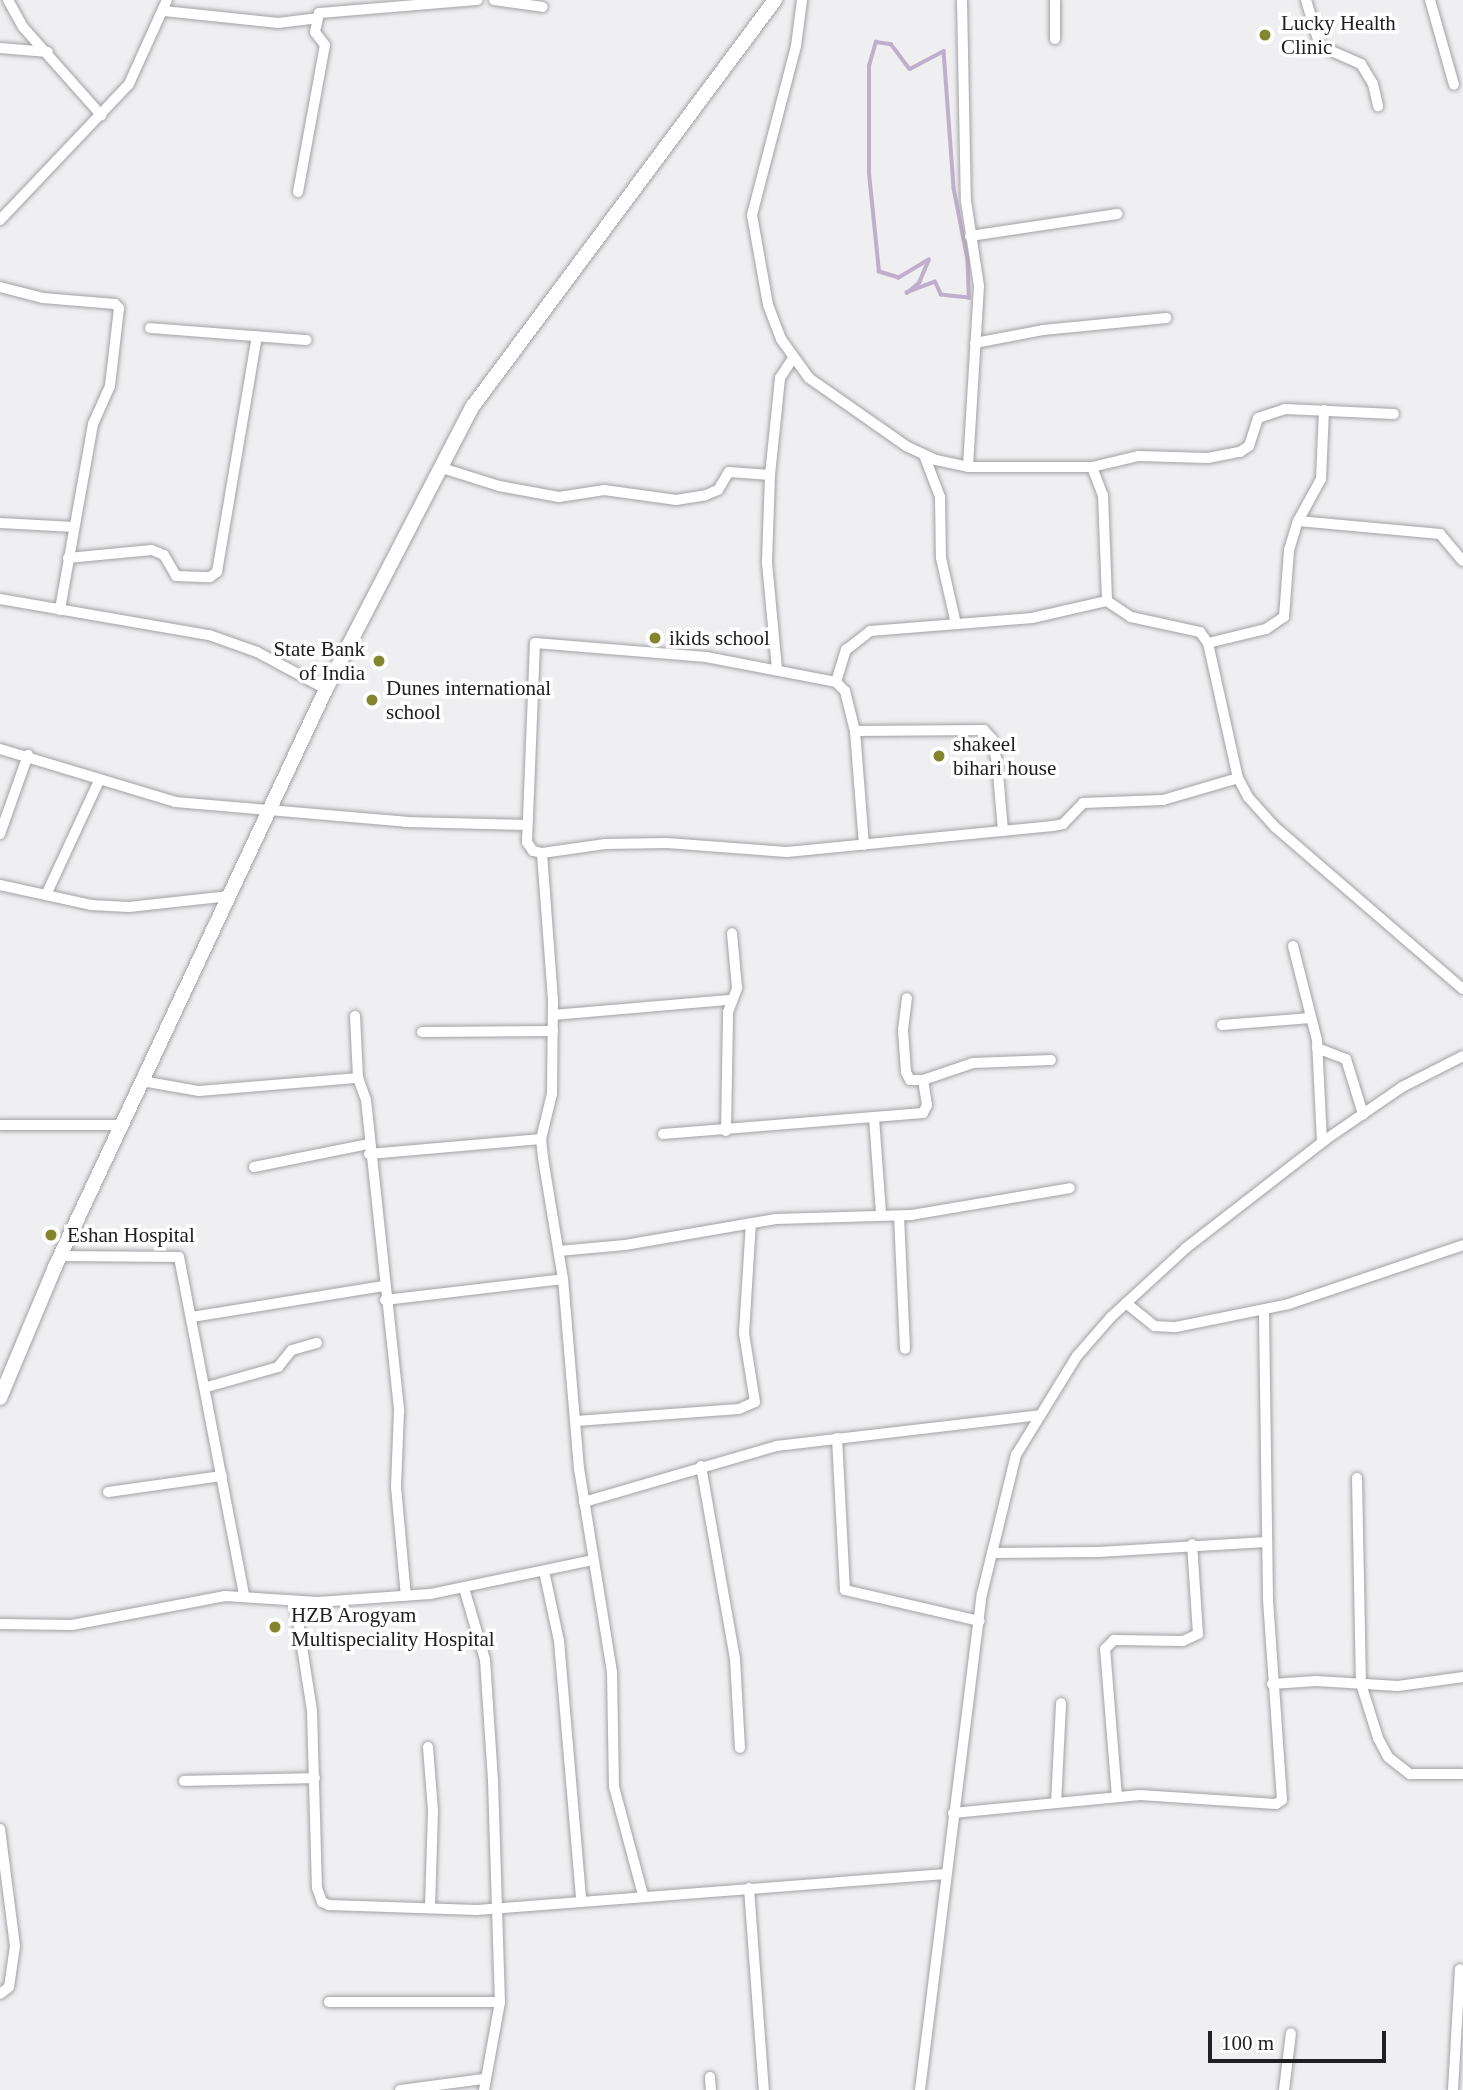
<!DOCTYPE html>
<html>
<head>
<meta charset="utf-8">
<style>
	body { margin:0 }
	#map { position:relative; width:1463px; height:2090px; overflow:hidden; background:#efeef1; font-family:Georgia,serif }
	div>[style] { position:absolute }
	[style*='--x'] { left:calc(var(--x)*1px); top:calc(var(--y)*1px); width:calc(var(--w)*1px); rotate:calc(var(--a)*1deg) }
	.stream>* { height:3.5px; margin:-1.75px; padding:0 1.75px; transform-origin:1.75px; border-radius:1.75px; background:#bfafcc }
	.roads { filter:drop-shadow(0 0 2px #a3a1a4) drop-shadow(0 0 2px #a3a1a4) }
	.minor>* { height:10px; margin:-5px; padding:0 5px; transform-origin:5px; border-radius:5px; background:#fff }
	.secondary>* { height:14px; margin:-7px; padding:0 7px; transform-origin:7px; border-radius:7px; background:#fff }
	.dots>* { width:19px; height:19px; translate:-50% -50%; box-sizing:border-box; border:4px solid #fff; border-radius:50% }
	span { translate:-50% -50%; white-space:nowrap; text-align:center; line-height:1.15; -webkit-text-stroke:7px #fff; paint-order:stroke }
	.poi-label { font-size:21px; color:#202021 }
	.left { translate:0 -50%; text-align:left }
	.right { translate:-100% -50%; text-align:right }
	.scale { position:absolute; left:1208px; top:2031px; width:178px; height:32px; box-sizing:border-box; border:4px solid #202021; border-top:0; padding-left:9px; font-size:21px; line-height:24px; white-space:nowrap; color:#202021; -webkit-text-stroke:5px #fff; paint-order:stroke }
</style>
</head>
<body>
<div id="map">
	<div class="stream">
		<i style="--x:876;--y:42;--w:15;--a:8"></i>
		<i style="--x:891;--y:44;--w:31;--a:53"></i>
		<i style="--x:910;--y:69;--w:38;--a:-28"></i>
		<i style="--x:944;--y:51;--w:137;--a:85.8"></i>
		<i style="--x:954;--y:188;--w:73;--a:79"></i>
		<i style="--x:968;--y:260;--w:38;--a:88"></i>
		<i style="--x:969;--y:298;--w:28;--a:-174"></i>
		<i style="--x:941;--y:295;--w:14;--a:-115"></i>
		<i style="--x:935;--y:282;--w:30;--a:159"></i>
		<i style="--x:907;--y:293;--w:16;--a:-40"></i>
		<i style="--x:919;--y:283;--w:25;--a:-67"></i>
		<i style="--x:929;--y:260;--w:35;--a:149"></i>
		<i style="--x:899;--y:278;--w:21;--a:-163"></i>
		<i style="--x:879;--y:272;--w:100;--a:-95.8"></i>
		<i style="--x:869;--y:173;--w:107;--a:-90"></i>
		<i style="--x:869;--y:66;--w:25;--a:-74"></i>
	</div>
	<div class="roads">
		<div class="minor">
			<i style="--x:8;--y:0;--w:31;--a:61"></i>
			<i style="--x:23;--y:27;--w:118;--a:48.4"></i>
			<i style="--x:494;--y:0;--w:49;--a:8.1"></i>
			<i style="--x:802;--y:0;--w:46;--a:97.4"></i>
			<i style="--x:796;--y:46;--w:175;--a:104.6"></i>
			<i style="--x:752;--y:215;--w:91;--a:79.9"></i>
			<i style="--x:768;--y:305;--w:36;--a:69"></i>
			<i style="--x:781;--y:339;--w:48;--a:54.3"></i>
			<i style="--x:809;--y:378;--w:118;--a:35"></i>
			<i style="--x:906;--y:446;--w:33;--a:25"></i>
			<i style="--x:936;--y:460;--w:33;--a:12"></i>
			<i style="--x:962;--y:0;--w:201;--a:88.9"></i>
			<i style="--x:966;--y:201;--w:86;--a:81.3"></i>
			<i style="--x:979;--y:286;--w:181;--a:93.5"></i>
			<i style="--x:968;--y:467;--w:124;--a:0"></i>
			<i style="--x:1092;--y:467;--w:30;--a:69"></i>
			<i style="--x:1103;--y:495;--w:106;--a:87.8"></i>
			<i style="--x:1107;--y:601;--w:29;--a:34"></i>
			<i style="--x:1131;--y:617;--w:71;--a:12.3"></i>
			<i style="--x:1200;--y:632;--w:14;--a:54"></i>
			<i style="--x:1208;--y:643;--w:138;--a:77.5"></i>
			<i style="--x:1238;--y:778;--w:21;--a:62"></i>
			<i style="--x:1248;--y:797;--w:40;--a:48"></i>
			<i style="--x:1275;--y:827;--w:248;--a:40.8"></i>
			<i style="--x:1306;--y:0;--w:48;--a:73.1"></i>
			<i style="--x:1320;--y:46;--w:45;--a:23.7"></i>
			<i style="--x:1361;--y:64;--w:23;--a:59"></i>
			<i style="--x:1373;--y:84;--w:23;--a:77"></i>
			<i style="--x:1430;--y:0;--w:88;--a:74.2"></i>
			<i style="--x:164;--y:11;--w:115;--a:6"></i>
			<i style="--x:278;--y:23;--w:39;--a:-7"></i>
			<i style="--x:1055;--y:39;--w:39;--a:-90"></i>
			<i style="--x:0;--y:48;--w:48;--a:4.8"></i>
			<i style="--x:298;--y:192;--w:149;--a:-79.6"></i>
			<i style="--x:325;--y:45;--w:16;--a:-128"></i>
			<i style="--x:315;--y:32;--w:19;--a:-78"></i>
			<i style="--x:319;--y:13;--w:159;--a:-4.7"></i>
			<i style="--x:0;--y:220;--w:187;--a:-46.5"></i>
			<i style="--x:129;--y:84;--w:92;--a:-65.7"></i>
			<i style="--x:970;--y:236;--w:149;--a:-8.5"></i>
			<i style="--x:0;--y:287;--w:44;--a:14.3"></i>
			<i style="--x:43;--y:298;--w:72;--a:4.8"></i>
			<i style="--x:115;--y:304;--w:6;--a:45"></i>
			<i style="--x:119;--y:308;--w:79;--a:96.6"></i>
			<i style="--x:110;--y:386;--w:42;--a:114.1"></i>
			<i style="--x:93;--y:424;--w:189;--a:100.1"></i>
			<i style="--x:150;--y:328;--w:157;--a:4.4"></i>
			<i style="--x:975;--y:343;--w:69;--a:-10.8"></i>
			<i style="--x:1043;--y:330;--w:124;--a:-5.6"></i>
			<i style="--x:924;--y:455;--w:45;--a:69.1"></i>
			<i style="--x:940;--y:497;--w:61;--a:89.1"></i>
			<i style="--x:941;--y:558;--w:68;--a:77.2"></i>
			<i style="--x:1092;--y:467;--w:47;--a:-13.4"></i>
			<i style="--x:1138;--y:456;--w:70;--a:1.6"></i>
			<i style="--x:1208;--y:458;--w:33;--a:-11"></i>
			<i style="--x:1240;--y:452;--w:11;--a:-34"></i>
			<i style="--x:1249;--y:446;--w:29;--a:-72"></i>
			<i style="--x:1258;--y:418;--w:28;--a:-18"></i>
			<i style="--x:1285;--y:409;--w:109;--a:2.6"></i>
			<i style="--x:442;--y:468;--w:60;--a:17.5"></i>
			<i style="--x:499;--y:486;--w:61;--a:10.4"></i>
			<i style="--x:559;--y:497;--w:46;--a:-8.8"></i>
			<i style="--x:604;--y:490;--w:73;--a:7.9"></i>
			<i style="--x:676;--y:500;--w:30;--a:-9"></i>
			<i style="--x:706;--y:495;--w:13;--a:-23"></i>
			<i style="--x:718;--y:490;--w:21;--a:-59"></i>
			<i style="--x:729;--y:472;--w:41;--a:4.2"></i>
			<i style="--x:770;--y:475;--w:98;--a:-84.1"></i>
			<i style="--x:780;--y:378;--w:24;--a:-57"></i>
			<i style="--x:770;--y:475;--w:88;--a:92"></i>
			<i style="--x:767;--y:563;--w:105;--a:84.6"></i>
			<i style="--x:1298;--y:521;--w:143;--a:5.2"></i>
			<i style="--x:1440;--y:534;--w:35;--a:50"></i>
			<i style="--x:0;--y:523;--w:74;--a:3.1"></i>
			<i style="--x:68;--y:558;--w:84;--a:-5.4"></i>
			<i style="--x:152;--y:550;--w:13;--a:23"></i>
			<i style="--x:164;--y:555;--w:24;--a:60"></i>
			<i style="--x:176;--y:576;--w:34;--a:2"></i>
			<i style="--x:210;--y:577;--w:9;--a:-36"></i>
			<i style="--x:217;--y:572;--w:239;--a:-80.4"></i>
			<i style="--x:0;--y:599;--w:212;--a:9.8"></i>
			<i style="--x:209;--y:635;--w:51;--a:19.5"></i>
			<i style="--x:257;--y:652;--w:78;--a:28.2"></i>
			<i style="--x:1208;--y:643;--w:60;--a:-13.6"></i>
			<i style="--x:1266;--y:629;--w:22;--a:-34"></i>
			<i style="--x:1284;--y:617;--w:67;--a:-85.7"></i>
			<i style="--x:1289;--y:550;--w:30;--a:-73"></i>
			<i style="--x:1298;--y:521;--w:48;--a:-61.3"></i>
			<i style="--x:1321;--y:479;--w:69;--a:-87.5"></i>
			<i style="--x:836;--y:682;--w:34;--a:-73"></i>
			<i style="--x:846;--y:650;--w:31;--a:-38"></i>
			<i style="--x:870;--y:631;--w:163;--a:-4.6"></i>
			<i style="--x:1032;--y:618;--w:77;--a:-12.8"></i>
			<i style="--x:855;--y:731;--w:129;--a:-0.4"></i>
			<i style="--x:984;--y:730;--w:12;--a:48"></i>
			<i style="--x:992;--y:739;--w:24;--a:78"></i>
			<i style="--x:997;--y:762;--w:69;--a:85"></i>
			<i style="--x:0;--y:749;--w:183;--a:16.8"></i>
			<i style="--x:175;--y:802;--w:232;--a:4.9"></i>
			<i style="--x:406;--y:822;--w:121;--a:1.4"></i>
			<i style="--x:0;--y:834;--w:84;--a:-70.5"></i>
			<i style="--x:542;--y:853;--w:64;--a:-8.1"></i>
			<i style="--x:605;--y:844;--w:62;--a:-0.9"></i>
			<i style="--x:667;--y:843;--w:120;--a:4.3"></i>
			<i style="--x:787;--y:852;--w:267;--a:-5.6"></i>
			<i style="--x:1053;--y:826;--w:10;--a:-11"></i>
			<i style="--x:1063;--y:824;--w:29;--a:-46"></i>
			<i style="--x:1083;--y:803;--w:80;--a:-2.1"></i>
			<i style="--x:1163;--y:800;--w:78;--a:-16.3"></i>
			<i style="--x:0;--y:885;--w:93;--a:12.4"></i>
			<i style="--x:91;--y:905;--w:38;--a:3"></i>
			<i style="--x:129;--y:907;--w:101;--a:-6.3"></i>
			<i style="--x:46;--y:895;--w:126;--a:-65.1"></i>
			<i style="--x:1293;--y:946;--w:97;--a:75.7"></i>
			<i style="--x:1317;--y:1040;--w:102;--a:87.2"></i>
			<i style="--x:553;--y:1015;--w:177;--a:-4.9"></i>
			<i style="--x:355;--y:1016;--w:62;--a:87.2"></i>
			<i style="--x:358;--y:1078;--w:23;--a:70"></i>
			<i style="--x:366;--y:1100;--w:313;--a:83.9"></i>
			<i style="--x:399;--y:1411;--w:76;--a:92.3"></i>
			<i style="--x:396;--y:1487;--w:109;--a:84.8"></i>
			<i style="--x:1222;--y:1025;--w:89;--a:-4.5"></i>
			<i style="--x:422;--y:1032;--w:131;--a:-0.4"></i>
			<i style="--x:1317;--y:1048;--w:31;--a:21"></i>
			<i style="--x:1346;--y:1059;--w:58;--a:72.8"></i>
			<i style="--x:923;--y:1080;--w:53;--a:-18.8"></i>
			<i style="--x:973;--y:1063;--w:78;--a:-2.2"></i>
			<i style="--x:142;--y:1081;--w:58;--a:10"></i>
			<i style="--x:199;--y:1091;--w:160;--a:-4.7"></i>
			<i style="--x:874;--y:1118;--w:96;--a:85.8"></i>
			<i style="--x:0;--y:1125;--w:122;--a:0"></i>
			<i style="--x:726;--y:1131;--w:119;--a:-89"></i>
			<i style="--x:728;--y:1012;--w:26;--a:-69"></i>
			<i style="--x:737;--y:988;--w:55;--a:-95.2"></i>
			<i style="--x:663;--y:1134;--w:261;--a:-4.6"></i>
			<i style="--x:923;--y:1113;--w:9;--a:-63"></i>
			<i style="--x:927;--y:1105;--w:25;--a:-99"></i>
			<i style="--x:923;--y:1080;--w:13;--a:180"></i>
			<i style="--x:910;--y:1080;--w:9;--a:-117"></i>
			<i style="--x:906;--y:1072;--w:42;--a:-94.1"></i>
			<i style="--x:903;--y:1030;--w:32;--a:-83"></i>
			<i style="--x:369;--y:1154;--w:173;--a:-5"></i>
			<i style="--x:254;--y:1167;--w:116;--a:-11.4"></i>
			<i style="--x:899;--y:1216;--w:133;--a:87.4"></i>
			<i style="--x:559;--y:1251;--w:66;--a:-5.2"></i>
			<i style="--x:625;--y:1245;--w:153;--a:-9.8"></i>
			<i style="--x:776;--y:1219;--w:135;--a:-1.7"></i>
			<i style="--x:911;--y:1215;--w:161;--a:-9.6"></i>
			<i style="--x:61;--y:1256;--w:118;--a:0.5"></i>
			<i style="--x:179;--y:1257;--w:345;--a:79.1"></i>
			<i style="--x:385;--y:1300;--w:179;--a:-6.7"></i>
			<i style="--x:1126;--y:1303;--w:36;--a:39"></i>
			<i style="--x:1154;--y:1326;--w:22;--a:3"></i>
			<i style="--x:1176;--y:1327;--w:115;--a:-11.5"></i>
			<i style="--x:1289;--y:1304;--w:184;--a:-18.7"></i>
			<i style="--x:192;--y:1317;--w:194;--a:-9.2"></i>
			<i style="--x:207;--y:1387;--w:74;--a:-15.7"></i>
			<i style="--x:278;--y:1367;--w:22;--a:-51"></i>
			<i style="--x:292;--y:1350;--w:26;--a:-16"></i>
			<i style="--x:576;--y:1421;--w:163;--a:-4.2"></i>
			<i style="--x:739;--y:1409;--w:17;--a:-24"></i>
			<i style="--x:755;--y:1402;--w:70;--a:-99.1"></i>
			<i style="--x:744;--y:1333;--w:110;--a:-86.4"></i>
			<i style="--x:837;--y:1438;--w:152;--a:87"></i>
			<i style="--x:845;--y:1590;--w:138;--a:13"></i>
			<i style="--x:701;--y:1466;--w:196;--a:80"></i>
			<i style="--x:735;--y:1659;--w:89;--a:86.8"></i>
			<i style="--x:1357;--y:1478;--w:206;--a:88.9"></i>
			<i style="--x:1361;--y:1684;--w:57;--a:72.5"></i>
			<i style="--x:1378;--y:1738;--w:21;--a:62"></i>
			<i style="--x:1388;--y:1757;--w:28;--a:38"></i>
			<i style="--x:1410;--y:1774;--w:53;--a:0"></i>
			<i style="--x:108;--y:1492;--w:115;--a:-8"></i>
			<i style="--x:584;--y:1502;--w:201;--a:-16.2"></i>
			<i style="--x:777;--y:1446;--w:264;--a:-6.7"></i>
			<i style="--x:992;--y:1553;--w:106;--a:-0.5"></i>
			<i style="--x:1098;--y:1552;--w:168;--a:-3.4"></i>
			<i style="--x:544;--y:1571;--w:72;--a:77.9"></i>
			<i style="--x:559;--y:1641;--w:260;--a:85.1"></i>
			<i style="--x:464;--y:1588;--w:75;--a:73.7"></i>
			<i style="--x:485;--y:1660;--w:121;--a:86.2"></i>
			<i style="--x:493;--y:1781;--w:221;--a:88.2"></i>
			<i style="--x:500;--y:2002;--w:89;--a:100.3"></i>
			<i style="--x:295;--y:1602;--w:110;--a:81.1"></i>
			<i style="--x:312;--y:1711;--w:177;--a:88.4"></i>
			<i style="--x:317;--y:1888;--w:15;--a:70"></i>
			<i style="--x:322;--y:1902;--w:8;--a:23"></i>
			<i style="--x:329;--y:1905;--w:148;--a:1.9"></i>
			<i style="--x:477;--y:1910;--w:470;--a:-4.4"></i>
			<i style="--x:0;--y:1624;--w:72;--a:0.8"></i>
			<i style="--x:72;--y:1625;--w:156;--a:-10.7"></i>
			<i style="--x:225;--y:1596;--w:93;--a:3.7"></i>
			<i style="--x:318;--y:1602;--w:112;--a:-4.1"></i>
			<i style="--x:430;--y:1594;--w:167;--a:-11.8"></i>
			<i style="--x:1272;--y:1684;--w:44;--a:-3.9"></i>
			<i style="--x:1316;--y:1681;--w:82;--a:3.5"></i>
			<i style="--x:1398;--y:1686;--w:66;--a:-7.9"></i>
			<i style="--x:428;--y:1747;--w:64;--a:85.5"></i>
			<i style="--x:433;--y:1811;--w:97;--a:91.8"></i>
			<i style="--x:184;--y:1781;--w:131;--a:-1.3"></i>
			<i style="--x:1117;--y:1797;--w:148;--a:-94.6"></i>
			<i style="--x:1105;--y:1649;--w:13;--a:-45"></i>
			<i style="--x:1114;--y:1640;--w:69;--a:0.8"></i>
			<i style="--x:1183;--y:1641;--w:17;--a:-25"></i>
			<i style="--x:1198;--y:1634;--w:90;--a:-93.8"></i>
			<i style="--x:1056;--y:1803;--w:100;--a:-87.1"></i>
			<i style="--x:953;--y:1813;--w:188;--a:-5.5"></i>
			<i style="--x:1140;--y:1795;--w:136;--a:3.8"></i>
			<i style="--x:1276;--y:1804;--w:7;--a:-34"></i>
			<i style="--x:1282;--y:1800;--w:201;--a:-94"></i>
			<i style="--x:1268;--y:1599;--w:289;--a:-90.8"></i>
			<i style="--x:0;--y:1829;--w:118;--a:82.7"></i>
			<i style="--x:15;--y:1946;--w:41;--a:98.3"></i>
			<i style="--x:9;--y:1987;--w:11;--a:142"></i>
			<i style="--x:749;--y:1888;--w:203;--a:85.8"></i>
			<i style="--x:643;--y:1895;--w:112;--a:-105"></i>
			<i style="--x:614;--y:1787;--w:115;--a:-91"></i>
			<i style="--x:612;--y:1672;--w:206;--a:-99.2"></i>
			<i style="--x:579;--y:1469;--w:191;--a:-94.8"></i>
			<i style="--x:563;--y:1279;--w:123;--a:-99.4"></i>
			<i style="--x:543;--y:1158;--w:19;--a:-96"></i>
			<i style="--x:541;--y:1139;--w:46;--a:-76.3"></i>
			<i style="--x:552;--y:1094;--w:94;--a:-89.4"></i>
			<i style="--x:553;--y:1000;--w:147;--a:-94.3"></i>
			<i style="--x:542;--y:853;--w:9;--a:-167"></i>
			<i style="--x:533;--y:851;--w:11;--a:-124"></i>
			<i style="--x:527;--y:842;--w:199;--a:-87.7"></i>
			<i style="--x:535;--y:643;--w:172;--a:4.7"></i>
			<i style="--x:706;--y:657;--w:132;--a:10.9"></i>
			<i style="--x:836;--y:682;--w:13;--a:45"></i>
			<i style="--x:845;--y:691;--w:41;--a:76"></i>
			<i style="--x:855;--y:731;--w:114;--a:85.5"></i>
			<i style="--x:329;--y:2002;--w:171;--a:0"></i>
			<i style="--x:710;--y:2077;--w:13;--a:86"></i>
			<i style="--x:400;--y:2090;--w:85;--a:-7.5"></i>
			<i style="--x:920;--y:2090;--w:500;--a:-82.9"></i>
			<i style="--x:982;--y:1594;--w:143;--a:-76.3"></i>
			<i style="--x:1016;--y:1455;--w:116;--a:-58.4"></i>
			<i style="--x:1077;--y:1356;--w:52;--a:-48.9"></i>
			<i style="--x:1111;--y:1317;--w:102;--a:-42.6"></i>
			<i style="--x:1186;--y:1248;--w:176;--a:-37.8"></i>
			<i style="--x:1325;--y:1140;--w:93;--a:-34.5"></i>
			<i style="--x:1402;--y:1087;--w:68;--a:-26.9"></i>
			<i style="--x:1284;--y:2090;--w:57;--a:-83"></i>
			<i style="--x:1453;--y:2090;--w:121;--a:-86.7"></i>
		</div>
		<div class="secondary">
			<i style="--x:0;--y:1398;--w:142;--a:-67.2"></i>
			<i style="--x:55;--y:1267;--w:638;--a:-64.88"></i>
			<i style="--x:326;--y:689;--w:319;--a:-62.6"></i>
			<i style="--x:473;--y:406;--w:506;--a:-53.36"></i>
		</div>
	</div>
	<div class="dots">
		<i style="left:1265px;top:35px;background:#84852f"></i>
		<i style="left:655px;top:638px;background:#84852f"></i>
		<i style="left:379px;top:661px;background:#84852f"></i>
		<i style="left:372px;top:700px;background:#84852f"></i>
		<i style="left:939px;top:756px;background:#84852f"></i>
		<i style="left:51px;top:1235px;background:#84852f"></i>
		<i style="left:275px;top:1627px;background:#84852f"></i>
	</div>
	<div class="poi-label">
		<span class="left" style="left:1281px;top:35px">Lucky Health<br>Clinic</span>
		<span class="left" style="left:669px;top:638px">ikids school</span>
		<span class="right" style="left:365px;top:661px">State Bank<br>of India</span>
		<span class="left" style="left:386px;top:700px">Dunes international<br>school</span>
		<span class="left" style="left:953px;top:756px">shakeel<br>bihari house</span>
		<span class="left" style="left:67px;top:1235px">Eshan Hospital</span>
		<span class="left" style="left:291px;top:1627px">HZB Arogyam<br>Multispeciality Hospital</span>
	</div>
	<div class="scale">100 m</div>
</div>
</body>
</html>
